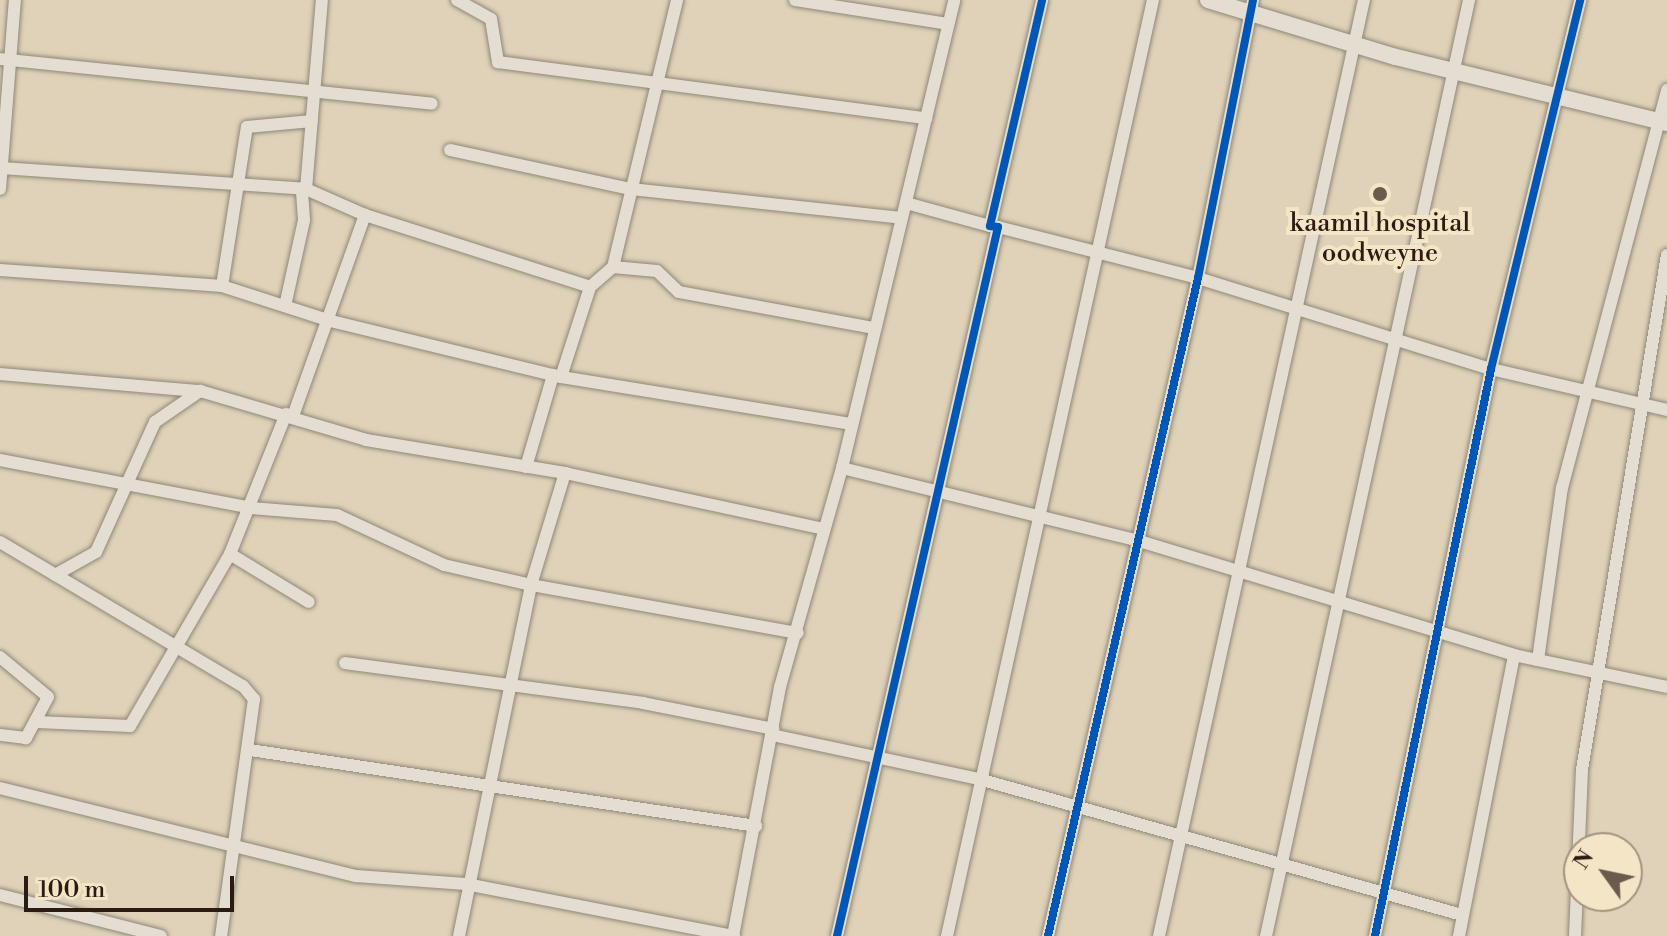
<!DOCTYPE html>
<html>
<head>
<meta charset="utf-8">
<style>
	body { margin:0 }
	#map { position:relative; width:1667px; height:936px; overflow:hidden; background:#dfd2b8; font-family:"Libre Bodoni",serif }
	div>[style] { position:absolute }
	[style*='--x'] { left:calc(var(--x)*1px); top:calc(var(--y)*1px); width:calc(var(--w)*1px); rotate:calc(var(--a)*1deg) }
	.roads { filter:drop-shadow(0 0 2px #908778) drop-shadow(0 0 2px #908778) }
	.street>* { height:12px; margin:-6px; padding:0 6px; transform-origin:6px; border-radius:6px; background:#e4ded2 }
	.secondary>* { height:16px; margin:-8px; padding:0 8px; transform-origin:8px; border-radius:8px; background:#e4ded2 }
	.cycleway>* { height:8px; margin:-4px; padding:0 4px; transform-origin:4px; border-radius:4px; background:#0057b8 }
	.dots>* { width:22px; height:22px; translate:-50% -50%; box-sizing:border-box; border:4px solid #f4e5c7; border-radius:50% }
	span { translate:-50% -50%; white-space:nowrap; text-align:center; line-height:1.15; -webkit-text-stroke:8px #f4e5c7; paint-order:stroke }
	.poi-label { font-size:26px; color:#2b1b12 }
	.north { position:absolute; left:1563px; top:832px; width:80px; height:80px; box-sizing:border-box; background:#f4e5c7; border:2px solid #a4947f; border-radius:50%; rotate:303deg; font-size:22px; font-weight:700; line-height:32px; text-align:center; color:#2b1b12 }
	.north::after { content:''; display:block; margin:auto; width:28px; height:36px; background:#6a5b4c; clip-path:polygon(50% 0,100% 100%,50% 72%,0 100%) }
	.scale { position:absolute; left:24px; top:876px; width:210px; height:36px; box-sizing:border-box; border:4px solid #2b1b12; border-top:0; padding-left:10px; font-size:24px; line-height:28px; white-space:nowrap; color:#2b1b12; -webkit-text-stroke:6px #f4e5c7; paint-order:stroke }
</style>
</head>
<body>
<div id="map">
	<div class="roads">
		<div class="street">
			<i style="--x:457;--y:0;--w:39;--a:29"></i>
			<i style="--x:491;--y:19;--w:44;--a:80.8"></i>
			<i style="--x:498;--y:62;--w:432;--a:7.5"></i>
			<i style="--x:795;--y:0;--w:155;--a:8.9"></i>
			<i style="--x:0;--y:59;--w:434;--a:5.9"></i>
			<i style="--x:450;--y:150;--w:185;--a:12.2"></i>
			<i style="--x:631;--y:189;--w:272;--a:6.1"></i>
			<i style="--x:0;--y:168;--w:307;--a:3.9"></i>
			<i style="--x:0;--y:189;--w:190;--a:-85.5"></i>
			<i style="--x:906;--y:203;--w:87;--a:15.3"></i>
			<i style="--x:365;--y:215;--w:236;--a:17.7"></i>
			<i style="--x:998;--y:227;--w:206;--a:14.3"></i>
			<i style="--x:1198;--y:278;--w:307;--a:17.3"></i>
			<i style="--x:1491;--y:369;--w:181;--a:13.1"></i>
			<i style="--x:613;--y:267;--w:44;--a:5.2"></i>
			<i style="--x:657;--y:271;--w:30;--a:44"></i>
			<i style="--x:679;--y:292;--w:198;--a:10.5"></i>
			<i style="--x:0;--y:270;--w:223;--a:4.1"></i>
			<i style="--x:222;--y:286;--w:110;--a:17.9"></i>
			<i style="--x:327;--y:320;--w:241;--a:13.7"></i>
			<i style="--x:561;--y:377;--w:295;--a:9.2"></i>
			<i style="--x:222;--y:286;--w:161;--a:-81.1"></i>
			<i style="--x:247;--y:127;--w:65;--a:-5.3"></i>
			<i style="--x:285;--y:306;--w:88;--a:-77.5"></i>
			<i style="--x:304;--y:220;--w:30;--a:-94"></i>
			<i style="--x:0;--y:374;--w:201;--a:4.9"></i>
			<i style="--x:200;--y:391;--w:173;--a:16.4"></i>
			<i style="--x:366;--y:440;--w:202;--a:9.4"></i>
			<i style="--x:565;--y:473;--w:265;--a:12.2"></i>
			<i style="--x:561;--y:377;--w:95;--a:-72.1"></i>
			<i style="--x:590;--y:287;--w:30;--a:-41"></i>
			<i style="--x:613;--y:267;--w:275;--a:-76.5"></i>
			<i style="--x:293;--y:416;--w:214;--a:-70.3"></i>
			<i style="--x:365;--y:215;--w:64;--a:-156.2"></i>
			<i style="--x:306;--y:189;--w:190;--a:-85.2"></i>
			<i style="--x:0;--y:460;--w:256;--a:10.8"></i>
			<i style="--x:251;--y:508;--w:86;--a:4.7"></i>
			<i style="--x:337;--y:515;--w:118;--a:25"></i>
			<i style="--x:444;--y:565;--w:89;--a:12.9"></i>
			<i style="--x:531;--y:585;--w:117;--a:-73.1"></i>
			<i style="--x:526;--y:467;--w:96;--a:-73.6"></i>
			<i style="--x:842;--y:468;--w:303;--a:13.8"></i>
			<i style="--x:1136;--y:540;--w:395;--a:16.9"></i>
			<i style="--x:1514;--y:655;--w:156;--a:11.8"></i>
			<i style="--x:0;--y:542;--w:282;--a:30.7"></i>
			<i style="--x:243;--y:686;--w:17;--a:50"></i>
			<i style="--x:254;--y:699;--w:239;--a:97.9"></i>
			<i style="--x:230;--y:554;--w:92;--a:31.3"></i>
			<i style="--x:55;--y:575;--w:47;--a:-29.3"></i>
			<i style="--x:96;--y:552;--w:143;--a:-65.6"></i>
			<i style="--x:155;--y:422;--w:55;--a:-34.6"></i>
			<i style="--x:0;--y:657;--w:62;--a:39.8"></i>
			<i style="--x:48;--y:697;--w:47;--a:118.2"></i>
			<i style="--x:26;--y:738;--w:26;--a:-173"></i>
			<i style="--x:1538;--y:660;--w:174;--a:-82.1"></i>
			<i style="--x:1562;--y:488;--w:412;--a:-75.2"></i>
			<i style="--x:345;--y:663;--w:301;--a:7.6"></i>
			<i style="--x:643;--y:703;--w:133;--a:11.3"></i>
			<i style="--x:37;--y:722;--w:93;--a:2.5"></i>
			<i style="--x:130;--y:726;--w:199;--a:-59.8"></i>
			<i style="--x:230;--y:554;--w:151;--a:-68.2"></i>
			<i style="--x:772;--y:735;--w:212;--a:12"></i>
			<i style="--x:979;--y:779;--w:502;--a:15.73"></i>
			<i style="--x:250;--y:750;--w:512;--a:8.54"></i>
			<i style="--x:0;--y:788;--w:367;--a:13.9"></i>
			<i style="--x:356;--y:876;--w:110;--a:4.2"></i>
			<i style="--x:466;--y:884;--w:273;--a:11"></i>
			<i style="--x:0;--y:895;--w:166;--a:14.3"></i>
			<i style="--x:459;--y:936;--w:358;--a:-78.4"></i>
			<i style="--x:531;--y:585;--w:271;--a:10.2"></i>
			<i style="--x:733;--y:936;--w:253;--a:-79.3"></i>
			<i style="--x:780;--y:687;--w:228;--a:-74.2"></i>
			<i style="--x:842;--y:468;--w:481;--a:-76.5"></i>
			<i style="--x:837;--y:936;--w:727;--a:-77.21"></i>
			<i style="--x:998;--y:227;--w:8;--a:-173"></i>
			<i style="--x:990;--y:226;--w:232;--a:-77"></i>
			<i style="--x:947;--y:936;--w:958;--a:-77.59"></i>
			<i style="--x:1048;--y:936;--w:675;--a:-77.16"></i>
			<i style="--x:1198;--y:278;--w:283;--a:-78.8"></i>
			<i style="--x:1159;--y:936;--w:958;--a:-77.65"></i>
			<i style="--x:1266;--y:936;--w:958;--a:-77.76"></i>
			<i style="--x:1375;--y:936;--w:579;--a:-78.44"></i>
			<i style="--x:1491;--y:369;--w:380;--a:-76.4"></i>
			<i style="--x:1459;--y:936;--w:286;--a:-78.9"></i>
			<i style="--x:1575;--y:936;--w:166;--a:-87.6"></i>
			<i style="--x:1582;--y:770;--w:522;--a:-80.63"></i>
		</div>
		<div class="secondary">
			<i style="--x:1208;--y:0;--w:196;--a:16.9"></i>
			<i style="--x:1396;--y:57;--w:279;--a:13.7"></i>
		</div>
	</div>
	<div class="cycleway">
		<i style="--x:837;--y:936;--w:727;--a:-77.21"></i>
		<i style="--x:998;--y:227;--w:8;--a:-173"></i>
		<i style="--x:990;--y:226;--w:232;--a:-77"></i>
		<i style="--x:1048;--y:936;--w:675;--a:-77.16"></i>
		<i style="--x:1198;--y:278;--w:283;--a:-78.8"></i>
		<i style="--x:1375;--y:936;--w:579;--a:-78.44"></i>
		<i style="--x:1491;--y:369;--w:380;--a:-76.4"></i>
	</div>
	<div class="dots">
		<i style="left:1380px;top:194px;background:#6a5b4c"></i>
	</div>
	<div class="poi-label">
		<span style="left:1380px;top:239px">kaamil hospital<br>oodweyne</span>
	</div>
	<div class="north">N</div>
	<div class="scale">100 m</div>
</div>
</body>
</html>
